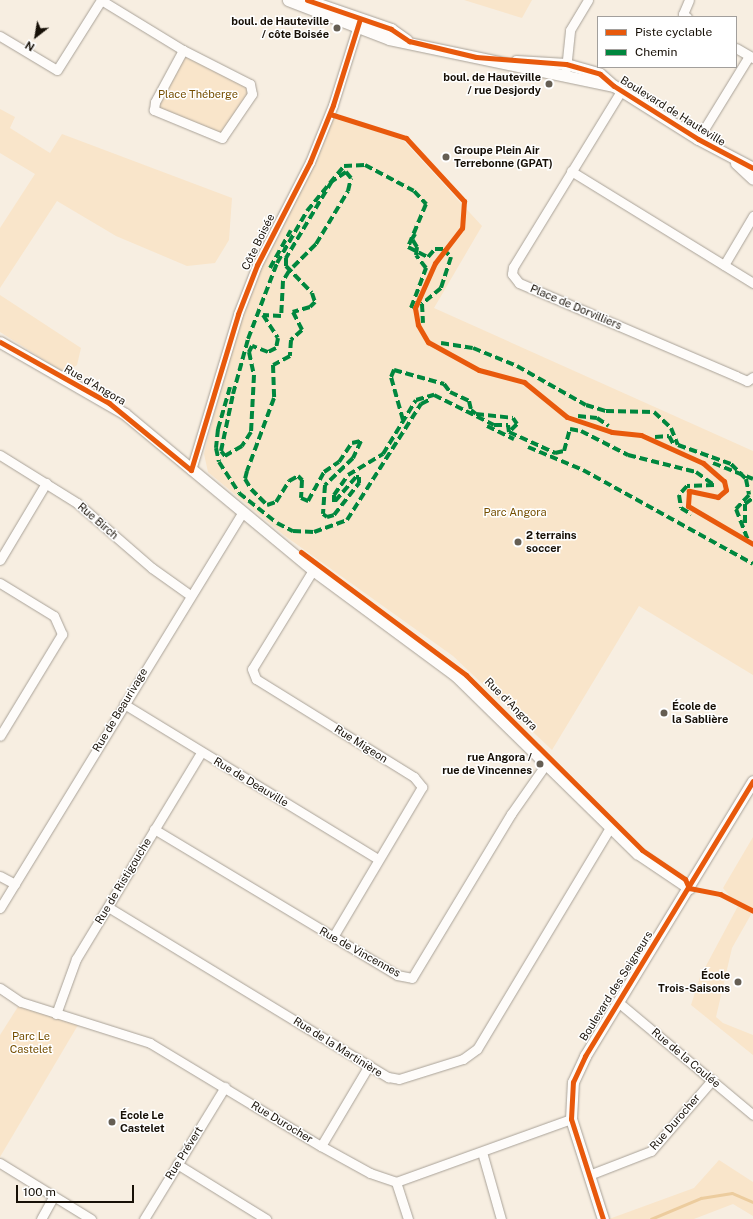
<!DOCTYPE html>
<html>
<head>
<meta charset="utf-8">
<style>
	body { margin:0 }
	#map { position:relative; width:753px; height:1219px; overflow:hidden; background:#f7eee1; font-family:"Public Sans",sans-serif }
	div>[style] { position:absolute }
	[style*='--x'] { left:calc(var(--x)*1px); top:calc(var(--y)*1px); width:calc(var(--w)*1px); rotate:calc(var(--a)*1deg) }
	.green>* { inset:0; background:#f9e5ca }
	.stream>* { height:2.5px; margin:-1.25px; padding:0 1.25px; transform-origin:1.25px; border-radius:1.25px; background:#eccc9e }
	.roads { filter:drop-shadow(0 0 1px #a9a298) drop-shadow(0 0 1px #a9a298) }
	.minor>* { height:9px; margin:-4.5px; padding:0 4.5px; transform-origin:4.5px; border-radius:4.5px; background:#fefcfa }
	.tertiary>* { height:11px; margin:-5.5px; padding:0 5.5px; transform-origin:5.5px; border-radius:5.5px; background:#fefcfa }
	.quiet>* { height:4px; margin-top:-2px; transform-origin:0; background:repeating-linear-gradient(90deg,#00873e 0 8px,transparent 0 12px) }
	.cycleway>* { height:5px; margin:-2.5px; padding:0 2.5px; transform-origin:2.5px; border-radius:2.5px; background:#e8590c }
	.dots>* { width:11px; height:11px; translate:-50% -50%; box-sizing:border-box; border:2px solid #fff; border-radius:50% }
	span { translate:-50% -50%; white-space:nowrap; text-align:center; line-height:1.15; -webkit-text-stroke:3px #fff; paint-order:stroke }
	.poi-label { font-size:11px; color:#171007; font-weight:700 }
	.right { translate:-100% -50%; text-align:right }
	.left { translate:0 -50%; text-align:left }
	.park-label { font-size:11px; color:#754e00 }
	.street-label { font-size:11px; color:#171007 }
	.legend { position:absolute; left:597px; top:16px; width:140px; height:52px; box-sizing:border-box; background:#fff; border:1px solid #a29f9c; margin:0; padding:5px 7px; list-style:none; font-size:12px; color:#171007 }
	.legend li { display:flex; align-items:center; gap:8px; height:20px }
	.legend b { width:20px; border:1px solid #a29f9c }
	.north { position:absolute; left:16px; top:16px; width:40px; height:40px; -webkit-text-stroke:3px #fff; paint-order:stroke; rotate:211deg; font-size:11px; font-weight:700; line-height:16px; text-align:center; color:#171007 }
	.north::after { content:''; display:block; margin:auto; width:14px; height:18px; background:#171007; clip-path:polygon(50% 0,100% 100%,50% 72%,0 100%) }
	.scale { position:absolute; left:16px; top:1185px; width:118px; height:18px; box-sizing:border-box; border:2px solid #171007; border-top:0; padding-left:5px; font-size:12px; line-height:14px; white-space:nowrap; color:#171007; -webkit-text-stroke:3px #fff; paint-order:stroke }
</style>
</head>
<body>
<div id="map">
	<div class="green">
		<i style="clip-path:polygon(464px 0,532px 0,522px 18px)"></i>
		<i style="clip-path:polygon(183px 50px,253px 88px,226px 135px,159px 114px,155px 102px)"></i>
		<i style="clip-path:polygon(0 109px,15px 117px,10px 128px,50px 153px,62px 134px,232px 198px,229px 240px,215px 263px,187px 266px,116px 236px,57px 201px,0 288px,0 228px,35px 174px,0 153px)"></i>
		<i style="clip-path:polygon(332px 118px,402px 139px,482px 226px,434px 308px,753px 451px,753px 675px,639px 606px,552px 750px,453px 656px,285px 536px,208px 472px,204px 454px,235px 333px,258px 268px)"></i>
		<i style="clip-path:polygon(0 295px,81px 348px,77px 365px,65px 373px,0 332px)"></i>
		<i style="clip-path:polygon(753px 837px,753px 911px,732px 948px,716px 1017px,723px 1023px,753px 1035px,753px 1055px,691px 1005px,700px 977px,738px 906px,723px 888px)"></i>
		<i style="clip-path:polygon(21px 1002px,81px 1020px,0 1157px,0 1035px)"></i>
		<i style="clip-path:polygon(719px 1160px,753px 1182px,753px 1216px,733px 1204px,694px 1219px,609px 1219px,694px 1188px)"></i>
	</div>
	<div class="stream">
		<i style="--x:651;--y:1219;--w:54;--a:-22.8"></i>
		<i style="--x:701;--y:1198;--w:31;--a:-9"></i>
		<i style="--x:732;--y:1193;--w:23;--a:23"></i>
	</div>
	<div class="roads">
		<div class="minor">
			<i style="--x:101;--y:0;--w:96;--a:31.4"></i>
			<i style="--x:183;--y:50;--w:75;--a:26.9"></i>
			<i style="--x:250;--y:84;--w:10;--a:79"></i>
			<i style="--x:252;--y:94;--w:53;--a:124.3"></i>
			<i style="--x:222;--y:138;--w:74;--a:-157.6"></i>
			<i style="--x:154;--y:110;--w:8;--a:-83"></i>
			<i style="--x:155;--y:102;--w:59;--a:-61.7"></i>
			<i style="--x:687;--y:17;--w:5;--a:-143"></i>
			<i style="--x:683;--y:14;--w:15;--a:-67"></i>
			<i style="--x:0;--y:36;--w:66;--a:30.8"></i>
			<i style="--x:57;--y:70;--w:83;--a:-57.8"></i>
			<i style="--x:736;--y:48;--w:20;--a:30"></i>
			<i style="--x:566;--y:69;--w:39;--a:-84"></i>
			<i style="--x:570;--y:30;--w:35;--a:-59"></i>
			<i style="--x:621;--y:91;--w:206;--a:121.5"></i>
			<i style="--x:513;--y:267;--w:7;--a:98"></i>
			<i style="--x:512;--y:274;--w:11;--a:52"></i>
			<i style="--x:519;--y:283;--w:236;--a:23.2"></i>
			<i style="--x:736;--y:376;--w:12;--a:24"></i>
			<i style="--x:747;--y:381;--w:7;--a:-34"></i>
			<i style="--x:698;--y:139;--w:97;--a:-58.4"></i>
			<i style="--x:571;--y:171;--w:214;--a:31.6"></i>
			<i style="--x:724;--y:265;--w:57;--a:-59.4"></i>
			<i style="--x:0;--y:455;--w:91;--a:31.9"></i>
			<i style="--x:77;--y:503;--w:99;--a:40.9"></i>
			<i style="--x:152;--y:568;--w:47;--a:35.4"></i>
			<i style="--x:191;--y:470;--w:163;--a:-73.2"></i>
			<i style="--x:238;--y:314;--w:53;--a:-68.8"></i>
			<i style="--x:257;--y:265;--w:116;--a:-62.8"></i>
			<i style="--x:310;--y:162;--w:61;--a:-68"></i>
			<i style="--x:333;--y:105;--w:87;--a:-72.6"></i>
			<i style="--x:0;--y:560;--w:90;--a:-59.1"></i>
			<i style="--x:313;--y:570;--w:116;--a:121.6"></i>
			<i style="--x:252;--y:669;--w:11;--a:68"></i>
			<i style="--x:256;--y:679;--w:186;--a:31.8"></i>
			<i style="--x:414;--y:777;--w:13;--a:51"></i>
			<i style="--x:422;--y:787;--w:174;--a:120.7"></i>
			<i style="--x:0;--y:583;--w:63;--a:31.4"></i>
			<i style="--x:54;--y:616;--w:20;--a:66"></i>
			<i style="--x:62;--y:634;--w:119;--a:121.3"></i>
			<i style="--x:124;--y:704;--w:298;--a:31.4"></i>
			<i style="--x:154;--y:829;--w:283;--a:31"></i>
			<i style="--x:397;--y:975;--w:15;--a:11"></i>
			<i style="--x:412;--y:978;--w:192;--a:-58.9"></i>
			<i style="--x:511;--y:814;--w:61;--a:-55"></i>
			<i style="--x:0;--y:876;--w:17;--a:28"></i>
			<i style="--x:108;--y:907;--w:328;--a:31.3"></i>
			<i style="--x:388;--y:1077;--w:11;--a:10"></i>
			<i style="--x:399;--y:1079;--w:67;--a:-17.4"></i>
			<i style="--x:463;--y:1059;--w:17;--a:-36"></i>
			<i style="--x:477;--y:1049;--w:260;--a:-59"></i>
			<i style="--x:0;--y:908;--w:463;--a:-58.5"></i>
			<i style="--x:0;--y:988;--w:25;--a:34"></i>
			<i style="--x:21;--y:1002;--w:135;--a:17.6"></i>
			<i style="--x:150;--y:1043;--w:200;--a:31.1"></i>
			<i style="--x:321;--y:1146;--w:56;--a:28.9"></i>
			<i style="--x:370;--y:1173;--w:28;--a:19"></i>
			<i style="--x:396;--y:1182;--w:186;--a:-19.8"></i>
			<i style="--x:618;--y:1002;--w:176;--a:39.9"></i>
			<i style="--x:56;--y:1014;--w:59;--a:-70"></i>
			<i style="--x:76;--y:959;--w:241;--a:-58.8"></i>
			<i style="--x:321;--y:1146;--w:94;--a:-59.3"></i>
			<i style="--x:482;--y:1152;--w:70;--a:74.2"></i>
			<i style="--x:0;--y:1163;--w:107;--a:31.6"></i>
			<i style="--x:177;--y:1164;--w:105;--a:31.7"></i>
			<i style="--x:589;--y:1175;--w:66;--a:-21.2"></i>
			<i style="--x:651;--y:1151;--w:94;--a:-49.3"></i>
			<i style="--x:396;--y:1182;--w:39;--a:72"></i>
			<i style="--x:41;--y:1219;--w:26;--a:-61"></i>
			<i style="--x:144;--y:1219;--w:155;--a:-58.5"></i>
		</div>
		<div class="tertiary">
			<i style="--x:288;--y:0;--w:108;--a:21.1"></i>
			<i style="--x:389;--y:39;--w:230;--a:11.8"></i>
			<i style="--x:307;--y:0;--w:89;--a:19"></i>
			<i style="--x:391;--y:29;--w:19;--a:35"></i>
			<i style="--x:516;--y:61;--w:50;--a:3.4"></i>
			<i style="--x:566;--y:64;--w:35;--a:16"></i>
			<i style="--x:600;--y:74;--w:18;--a:41"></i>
			<i style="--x:614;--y:86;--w:99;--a:32.2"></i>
			<i style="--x:698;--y:139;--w:62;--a:27.8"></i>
			<i style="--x:736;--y:163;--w:23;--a:43"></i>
			<i style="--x:0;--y:342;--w:144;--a:29.9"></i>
			<i style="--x:125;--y:414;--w:244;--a:39.7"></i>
			<i style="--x:313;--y:570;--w:177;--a:36.5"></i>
			<i style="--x:455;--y:675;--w:255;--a:44.4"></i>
			<i style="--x:637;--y:853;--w:63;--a:33.9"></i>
			<i style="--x:603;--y:1219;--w:105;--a:-107.7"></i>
			<i style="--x:571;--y:1119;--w:37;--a:-87"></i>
			<i style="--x:573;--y:1082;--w:29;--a:-65"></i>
			<i style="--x:585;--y:1056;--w:322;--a:-58.6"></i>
		</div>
	</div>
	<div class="quiet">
		<i style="--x:293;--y:267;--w:33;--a:-45"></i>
		<i style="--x:316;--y:244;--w:62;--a:-58.9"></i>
		<i style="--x:348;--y:191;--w:13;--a:-77"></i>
		<i style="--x:351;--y:178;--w:8;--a:-130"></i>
		<i style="--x:346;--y:172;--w:17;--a:147"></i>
		<i style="--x:332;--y:181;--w:90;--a:120.9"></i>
		<i style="--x:286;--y:258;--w:8;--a:90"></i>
		<i style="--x:286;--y:266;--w:37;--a:46"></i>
		<i style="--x:312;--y:293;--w:9;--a:72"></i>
		<i style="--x:315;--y:302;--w:7;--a:135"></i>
		<i style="--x:310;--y:307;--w:18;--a:164"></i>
		<i style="--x:293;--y:312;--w:20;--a:63"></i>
		<i style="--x:302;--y:330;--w:15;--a:138"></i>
		<i style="--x:291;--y:340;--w:16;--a:94"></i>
		<i style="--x:290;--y:356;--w:19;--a:152"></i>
		<i style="--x:273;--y:365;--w:33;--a:88"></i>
		<i style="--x:274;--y:398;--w:78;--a:110.3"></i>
		<i style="--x:247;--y:471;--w:8;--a:104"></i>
		<i style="--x:245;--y:479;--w:12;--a:59"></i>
		<i style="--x:251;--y:489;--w:23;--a:45"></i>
		<i style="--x:267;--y:505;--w:9;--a:-18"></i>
		<i style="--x:276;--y:502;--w:25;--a:-58"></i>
		<i style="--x:289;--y:481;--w:10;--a:-29"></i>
		<i style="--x:298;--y:476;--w:6;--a:45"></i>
		<i style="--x:302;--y:480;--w:18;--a:93"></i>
		<i style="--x:301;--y:498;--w:8;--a:23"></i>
		<i style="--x:308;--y:501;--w:33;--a:-61"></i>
		<i style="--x:324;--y:472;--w:18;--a:-34"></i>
		<i style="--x:339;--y:462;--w:23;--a:-56"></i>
		<i style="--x:352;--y:443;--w:9;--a:-13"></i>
		<i style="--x:361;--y:441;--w:19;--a:115"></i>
		<i style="--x:353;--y:458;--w:39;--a:136"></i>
		<i style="--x:325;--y:485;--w:29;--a:94"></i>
		<i style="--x:323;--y:514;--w:5;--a:37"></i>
		<i style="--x:327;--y:517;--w:7;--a:-16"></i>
		<i style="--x:334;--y:515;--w:41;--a:-52"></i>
		<i style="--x:359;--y:483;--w:6;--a:-90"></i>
		<i style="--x:359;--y:477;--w:3;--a:180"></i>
		<i style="--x:356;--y:477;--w:33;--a:131"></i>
		<i style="--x:334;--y:502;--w:7;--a:-90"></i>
		<i style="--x:334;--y:495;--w:24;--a:-55"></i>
		<i style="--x:348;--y:475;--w:41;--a:-31"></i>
		<i style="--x:383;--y:454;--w:63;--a:-58.6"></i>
		<i style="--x:416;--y:400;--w:19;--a:-16"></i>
		<i style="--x:434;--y:395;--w:67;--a:26.6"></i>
		<i style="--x:494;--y:425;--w:14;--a:0"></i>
		<i style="--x:508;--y:425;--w:7;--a:82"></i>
		<i style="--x:509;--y:432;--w:51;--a:24.5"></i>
		<i style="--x:555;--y:453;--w:9;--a:-13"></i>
		<i style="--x:564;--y:451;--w:23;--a:-75"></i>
		<i style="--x:570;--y:429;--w:11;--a:10"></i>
		<i style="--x:581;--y:431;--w:53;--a:27.1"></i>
		<i style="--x:628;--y:455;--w:70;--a:14"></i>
		<i style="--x:696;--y:472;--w:22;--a:36"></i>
		<i style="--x:714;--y:485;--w:27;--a:178"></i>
		<i style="--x:687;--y:486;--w:12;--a:132"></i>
		<i style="--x:679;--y:495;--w:13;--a:81"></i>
		<i style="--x:681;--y:508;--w:12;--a:31"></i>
		<i style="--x:270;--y:268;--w:43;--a:-61.1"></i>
		<i style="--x:289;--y:271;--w:12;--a:121"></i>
		<i style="--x:283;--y:281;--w:35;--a:93"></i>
		<i style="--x:281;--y:316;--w:18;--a:-177"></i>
		<i style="--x:263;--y:315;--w:27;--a:57"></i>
		<i style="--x:278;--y:338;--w:10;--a:101"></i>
		<i style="--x:276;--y:348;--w:9;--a:153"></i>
		<i style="--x:268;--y:352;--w:17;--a:-159"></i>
		<i style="--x:252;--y:346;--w:7;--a:117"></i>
		<i style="--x:249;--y:352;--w:24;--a:78"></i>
		<i style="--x:254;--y:375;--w:57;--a:93"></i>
		<i style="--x:251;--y:432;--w:17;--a:123"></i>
		<i style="--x:242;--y:446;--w:20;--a:150"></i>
		<i style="--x:225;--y:456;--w:6;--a:-129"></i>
		<i style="--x:221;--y:451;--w:58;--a:-78.1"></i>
		<i style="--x:233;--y:394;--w:57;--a:-74.7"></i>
		<i style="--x:248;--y:339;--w:81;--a:-69.1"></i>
		<i style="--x:277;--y:263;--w:60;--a:-60"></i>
		<i style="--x:307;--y:211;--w:58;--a:-50.6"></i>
		<i style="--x:344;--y:166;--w:21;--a:-3"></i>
		<i style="--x:365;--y:165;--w:55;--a:28"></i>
		<i style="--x:414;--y:191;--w:18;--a:47"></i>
		<i style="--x:426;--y:204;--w:47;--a:112.7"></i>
		<i style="--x:408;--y:247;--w:22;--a:27"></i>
		<i style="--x:428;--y:257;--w:11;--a:-49"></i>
		<i style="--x:435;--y:249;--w:8;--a:0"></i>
		<i style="--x:443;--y:249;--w:11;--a:45"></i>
		<i style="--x:451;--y:257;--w:33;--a:108"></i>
		<i style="--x:441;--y:288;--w:25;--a:140"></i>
		<i style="--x:422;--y:304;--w:19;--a:87"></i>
		<i style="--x:411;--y:308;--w:43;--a:-69.4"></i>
		<i style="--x:426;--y:268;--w:16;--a:-128"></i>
		<i style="--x:416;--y:255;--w:8;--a:-83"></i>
		<i style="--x:417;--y:247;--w:9;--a:-122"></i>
		<i style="--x:412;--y:239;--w:6;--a:-59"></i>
		<i style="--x:441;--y:343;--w:32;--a:9"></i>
		<i style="--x:473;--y:348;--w:48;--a:22.2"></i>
		<i style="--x:517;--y:366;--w:79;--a:29.5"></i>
		<i style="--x:586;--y:405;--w:21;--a:17"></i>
		<i style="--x:606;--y:411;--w:48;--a:1.2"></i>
		<i style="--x:654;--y:412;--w:23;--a:43"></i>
		<i style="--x:671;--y:428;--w:18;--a:68"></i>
		<i style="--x:678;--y:445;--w:56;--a:19.7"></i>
		<i style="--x:731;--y:464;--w:21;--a:45"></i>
		<i style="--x:746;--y:479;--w:16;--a:79"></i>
		<i style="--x:749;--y:495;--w:19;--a:133"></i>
		<i style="--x:736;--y:509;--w:33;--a:69"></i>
		<i style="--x:230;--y:387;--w:44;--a:105.9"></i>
		<i style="--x:218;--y:429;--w:19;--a:96"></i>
		<i style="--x:216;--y:448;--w:14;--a:78"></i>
		<i style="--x:219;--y:462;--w:37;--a:57"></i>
		<i style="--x:239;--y:493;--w:48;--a:38.3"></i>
		<i style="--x:277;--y:523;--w:18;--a:27"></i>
		<i style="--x:293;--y:531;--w:21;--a:3"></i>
		<i style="--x:314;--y:532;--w:35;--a:-20"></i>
		<i style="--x:347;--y:520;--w:138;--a:-57.5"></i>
		<i style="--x:421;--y:404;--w:11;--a:-27"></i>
		<i style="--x:578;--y:416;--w:19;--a:6"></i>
		<i style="--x:597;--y:418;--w:14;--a:34"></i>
		<i style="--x:403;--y:420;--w:45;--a:-105.6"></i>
		<i style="--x:391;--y:377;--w:8;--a:-67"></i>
		<i style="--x:394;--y:370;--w:52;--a:15.6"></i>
		<i style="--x:444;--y:384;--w:10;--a:53"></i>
		<i style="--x:450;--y:392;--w:21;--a:25"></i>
		<i style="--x:469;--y:401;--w:9;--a:77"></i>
		<i style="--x:471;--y:410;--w:6;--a:39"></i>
		<i style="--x:476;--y:414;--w:37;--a:6"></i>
		<i style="--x:513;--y:418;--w:7;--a:56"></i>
		<i style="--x:517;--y:424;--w:11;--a:135"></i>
		<i style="--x:487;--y:426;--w:30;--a:26"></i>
		<i style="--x:655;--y:437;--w:14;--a:-4"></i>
		<i style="--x:669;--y:436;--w:10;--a:61"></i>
		<i style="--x:528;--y:447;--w:60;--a:22.7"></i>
		<i style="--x:583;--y:470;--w:194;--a:28.9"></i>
		<i style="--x:713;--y:463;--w:43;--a:21.8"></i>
		<i style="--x:745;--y:523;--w:19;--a:-90"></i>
		<i style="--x:745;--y:504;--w:10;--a:-37"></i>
	</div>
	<div class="cycleway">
		<i style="--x:307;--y:0;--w:89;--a:19"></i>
		<i style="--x:391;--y:29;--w:22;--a:34"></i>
		<i style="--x:409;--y:41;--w:69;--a:13.4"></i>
		<i style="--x:476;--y:57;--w:90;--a:4.4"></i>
		<i style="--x:566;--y:64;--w:35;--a:16"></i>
		<i style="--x:600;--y:74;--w:18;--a:41"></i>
		<i style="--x:614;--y:86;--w:99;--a:32.2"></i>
		<i style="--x:698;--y:139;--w:62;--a:27.8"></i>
		<i style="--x:330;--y:114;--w:80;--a:17.5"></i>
		<i style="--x:406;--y:138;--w:86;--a:47.4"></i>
		<i style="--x:464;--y:201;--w:27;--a:94"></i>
		<i style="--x:462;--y:228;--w:44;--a:127.6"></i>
		<i style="--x:435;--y:263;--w:49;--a:114"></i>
		<i style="--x:415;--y:308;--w:17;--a:80"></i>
		<i style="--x:418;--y:325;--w:20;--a:60"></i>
		<i style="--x:428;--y:342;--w:58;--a:28.8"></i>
		<i style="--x:479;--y:370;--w:47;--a:14.9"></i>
		<i style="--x:524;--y:382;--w:55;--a:39.1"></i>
		<i style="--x:567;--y:417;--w:47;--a:18.4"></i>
		<i style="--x:612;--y:432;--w:29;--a:6"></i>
		<i style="--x:641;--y:435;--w:68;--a:24.3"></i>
		<i style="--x:703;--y:463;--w:28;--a:41"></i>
		<i style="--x:724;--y:481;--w:9;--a:77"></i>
		<i style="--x:726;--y:490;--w:11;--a:139"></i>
		<i style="--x:718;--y:497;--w:30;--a:-168"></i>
		<i style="--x:689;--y:491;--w:15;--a:94"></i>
		<i style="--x:688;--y:506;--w:75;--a:30.3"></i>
		<i style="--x:0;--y:342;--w:125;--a:29.2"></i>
		<i style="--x:109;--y:403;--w:106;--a:39.3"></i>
		<i style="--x:191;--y:470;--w:163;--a:-73.2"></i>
		<i style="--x:238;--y:314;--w:53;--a:-68.8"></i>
		<i style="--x:257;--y:265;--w:116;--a:-62.8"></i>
		<i style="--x:310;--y:162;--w:61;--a:-68"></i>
		<i style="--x:333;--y:105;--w:90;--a:-72.6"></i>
		<i style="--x:301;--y:552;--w:206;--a:36.7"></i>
		<i style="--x:466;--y:675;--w:248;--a:44.8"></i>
		<i style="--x:642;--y:850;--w:52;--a:34"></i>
		<i style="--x:685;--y:879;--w:10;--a:66"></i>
		<i style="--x:689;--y:888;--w:32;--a:11"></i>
		<i style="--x:720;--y:894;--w:37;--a:27"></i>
		<i style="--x:603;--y:1219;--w:105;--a:-107.7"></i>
		<i style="--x:571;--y:1119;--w:37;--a:-87"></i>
		<i style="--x:573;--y:1082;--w:29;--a:-65"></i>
		<i style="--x:585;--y:1056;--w:322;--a:-58.6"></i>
	</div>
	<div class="dots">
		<i style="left:337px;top:28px;background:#655e53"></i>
		<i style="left:549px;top:84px;background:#655e53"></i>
		<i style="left:446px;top:157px;background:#655e53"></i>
		<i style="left:518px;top:542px;background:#655e53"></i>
		<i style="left:664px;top:713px;background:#655e53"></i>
		<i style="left:540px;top:764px;background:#655e53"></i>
		<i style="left:738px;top:982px;background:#655e53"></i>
		<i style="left:112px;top:1122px;background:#655e53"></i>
	</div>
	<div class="poi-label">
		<span class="right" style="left:329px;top:28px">boul. de Hauteville<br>/ côte Boisée</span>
		<span class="right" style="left:541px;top:84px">boul. de Hauteville<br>/ rue Desjordy</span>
		<span class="left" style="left:454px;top:157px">Groupe Plein Air<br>Terrebonne (GPAT)</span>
		<span class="left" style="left:526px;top:542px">2 terrains<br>soccer</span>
		<span class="left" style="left:672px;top:713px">École de<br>la Sablière</span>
		<span class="right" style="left:532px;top:764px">rue Angora /<br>rue de Vincennes</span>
		<span class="right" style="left:730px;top:982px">École<br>Trois-Saisons</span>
		<span class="left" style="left:120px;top:1122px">École Le<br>Castelet</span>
	</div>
	<div class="park-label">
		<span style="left:198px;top:94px">Place Théberge</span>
		<span style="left:515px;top:512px">Parc Angora</span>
		<span style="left:31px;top:1043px">Parc Le<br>Castelet</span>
	</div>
	<div class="street-label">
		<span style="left:673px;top:111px;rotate:32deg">Boulevard de Hauteville</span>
		<span style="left:258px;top:242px;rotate:-64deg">Côte Boisée</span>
		<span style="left:576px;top:307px;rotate:23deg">Place de Dorvilliers</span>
		<span style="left:95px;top:385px;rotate:30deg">Rue d'Angora</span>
		<span style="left:98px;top:521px;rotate:41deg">Rue Birch</span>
		<span style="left:511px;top:704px;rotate:45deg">Rue d'Angora</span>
		<span style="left:120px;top:710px;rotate:-59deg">Rue de Beaurivage</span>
		<span style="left:361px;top:744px;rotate:32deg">Rue Migeon</span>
		<span style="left:251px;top:782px;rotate:31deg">Rue de Deauville</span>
		<span style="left:123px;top:881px;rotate:-59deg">Rue de Ristigouche</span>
		<span style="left:360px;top:952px;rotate:29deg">Rue de Vincennes</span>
		<span style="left:616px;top:986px;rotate:-58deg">Boulevard des Seigneurs</span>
		<span style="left:338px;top:1047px;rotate:32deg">Rue de la Martinière</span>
		<span style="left:686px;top:1058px;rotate:40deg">Rue de la Coulée</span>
		<span style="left:282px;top:1122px;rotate:31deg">Rue Durocher</span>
		<span style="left:675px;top:1122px;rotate:-49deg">Rue Durocher</span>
		<span style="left:184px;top:1153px;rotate:-58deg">Rue Prévert</span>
	</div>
	<ul class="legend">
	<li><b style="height:5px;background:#e8590c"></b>Piste cyclable</li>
	<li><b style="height:5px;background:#00873e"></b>Chemin</li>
	</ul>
	<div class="north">N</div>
	<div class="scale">100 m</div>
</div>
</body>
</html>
